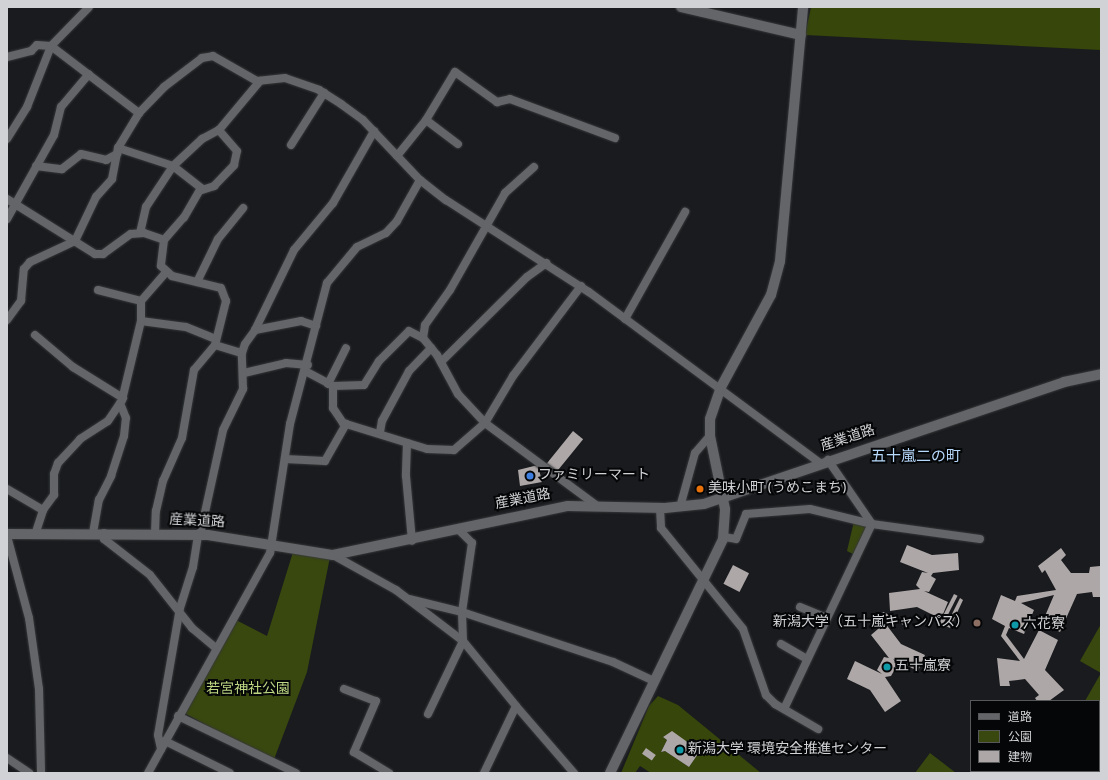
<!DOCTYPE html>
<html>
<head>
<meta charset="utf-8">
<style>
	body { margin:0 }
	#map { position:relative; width:1108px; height:780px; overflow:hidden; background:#191b1e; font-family:Overpass,"Noto Sans JP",sans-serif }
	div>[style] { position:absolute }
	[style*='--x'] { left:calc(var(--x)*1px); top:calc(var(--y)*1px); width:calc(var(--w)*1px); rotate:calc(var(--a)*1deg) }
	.green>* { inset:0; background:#39480f }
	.forest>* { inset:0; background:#37460a }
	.building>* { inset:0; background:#aea7a7; transform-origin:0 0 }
	.roads { filter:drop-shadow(0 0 1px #363739) drop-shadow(0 0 1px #363739) }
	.minor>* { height:8px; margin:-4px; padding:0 4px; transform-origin:4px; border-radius:4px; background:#636569 }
	.tertiary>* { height:10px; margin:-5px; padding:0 5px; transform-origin:5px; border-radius:5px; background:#636569 }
	.dots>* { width:11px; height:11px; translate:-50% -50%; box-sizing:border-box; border:2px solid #050607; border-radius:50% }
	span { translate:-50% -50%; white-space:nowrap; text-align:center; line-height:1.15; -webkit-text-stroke:4px #050607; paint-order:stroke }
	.street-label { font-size:14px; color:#d1d2d5 }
	.poi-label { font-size:14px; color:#d1d2d5 }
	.left { translate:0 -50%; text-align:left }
	.right { translate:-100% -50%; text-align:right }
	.park-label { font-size:14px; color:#bdd783 }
	.neighbourhood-label { font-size:15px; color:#b6d8fa }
	.frame { position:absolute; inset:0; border:8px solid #d1d2d5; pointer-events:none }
	.legend { position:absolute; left:970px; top:700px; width:130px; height:72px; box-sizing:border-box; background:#050607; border:1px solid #575859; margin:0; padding:5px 7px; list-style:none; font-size:12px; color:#d1d2d5 }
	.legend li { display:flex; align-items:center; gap:8px; height:20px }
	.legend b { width:20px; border:1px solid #575859 }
</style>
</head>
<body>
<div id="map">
	<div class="green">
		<i style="clip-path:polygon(854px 521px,867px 525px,855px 555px,847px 551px)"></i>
		<i style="clip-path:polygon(293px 552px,330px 557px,307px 672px,273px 762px,179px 710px,234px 619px,267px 636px)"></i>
		<i style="clip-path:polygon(1101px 624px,1101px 745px,1099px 701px,1085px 701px,1101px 673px,1080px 661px)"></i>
		<i style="clip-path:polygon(930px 753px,956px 773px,915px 773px)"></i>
	</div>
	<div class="forest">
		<i style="clip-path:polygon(811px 7px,1101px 7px,1101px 50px,805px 35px)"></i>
		<i style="clip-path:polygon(evenodd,658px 696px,678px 705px,761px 773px,651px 773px,640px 766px,635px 773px,621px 773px,649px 706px,658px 696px,672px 732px,700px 751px,689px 767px,665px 751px,661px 752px,667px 740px,663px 737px,672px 732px)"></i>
	</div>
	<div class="building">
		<i style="left:573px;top:431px;width:13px;height:42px;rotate:39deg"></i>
		<i style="clip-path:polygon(538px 465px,542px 482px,520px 486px,518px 470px)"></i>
		<i style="clip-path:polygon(907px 545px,932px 555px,958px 553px,959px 570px,933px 573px,931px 576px,936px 579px,929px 592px,924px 591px,948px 602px,941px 619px,917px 607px,890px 611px,889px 593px,920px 589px,916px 585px,922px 572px,928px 573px,900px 562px)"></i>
		<i style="clip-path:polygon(1061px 548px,1066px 555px,1061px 560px,1071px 573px,1089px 573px,1090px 567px,1100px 566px,1101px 597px,1093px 597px,1092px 592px,1077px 594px,1060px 632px,1042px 623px,1054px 595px,1021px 603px,1034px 610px,1024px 634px,1009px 628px,1006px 635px,1024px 659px,1039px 630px,1058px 640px,1045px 670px,1064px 690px,1049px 701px,1037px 701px,1035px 698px,1039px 695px,1025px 679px,1009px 681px,1010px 686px,1000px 686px,997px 658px,1020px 661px,1001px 636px,1005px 626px,992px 619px,1001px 595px,1015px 601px,1017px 596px,1056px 590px,1045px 570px,1042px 573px,1038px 566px)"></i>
		<i style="left:733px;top:565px;width:18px;height:21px;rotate:27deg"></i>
		<i style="left:954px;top:594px;width:4px;height:33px;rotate:27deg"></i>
		<i style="clip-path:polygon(960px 598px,963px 600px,950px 628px,946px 626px)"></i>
		<i style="left:883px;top:612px;width:26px;height:3px;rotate:25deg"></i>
		<i style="clip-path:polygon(885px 623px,901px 644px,925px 655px,918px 671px,893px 659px,898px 664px,891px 676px,885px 677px,901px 701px,885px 712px,870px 690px,847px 679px,855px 661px,882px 674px,877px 670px,884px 657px,889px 658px,871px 635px)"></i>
		<i style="clip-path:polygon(672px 731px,700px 751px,689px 767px,665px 751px,661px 752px,667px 740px,663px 737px)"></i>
		<i style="left:646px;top:748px;width:12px;height:7px;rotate:35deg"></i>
		<i style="clip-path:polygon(997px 771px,1015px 771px,1018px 773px,996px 773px)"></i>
	</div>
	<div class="roads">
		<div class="minor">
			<i style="--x:7;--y:57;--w:25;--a:-14"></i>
			<i style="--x:31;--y:51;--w:8;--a:-45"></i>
			<i style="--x:37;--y:45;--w:14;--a:4"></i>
			<i style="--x:51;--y:46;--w:111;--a:37.3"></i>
			<i style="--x:426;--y:120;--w:40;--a:37"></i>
			<i style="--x:7;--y:139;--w:38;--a:-58"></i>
			<i style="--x:27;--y:107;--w:66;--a:-68.5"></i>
			<i style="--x:51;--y:46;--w:54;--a:-45.7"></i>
			<i style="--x:291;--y:145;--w:62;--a:-57.6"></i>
			<i style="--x:118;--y:148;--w:58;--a:18.1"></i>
			<i style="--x:173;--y:166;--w:36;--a:38"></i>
			<i style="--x:201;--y:188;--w:34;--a:120"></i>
			<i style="--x:184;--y:217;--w:30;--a:131"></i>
			<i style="--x:164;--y:240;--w:26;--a:97"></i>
			<i style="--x:161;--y:266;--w:15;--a:42"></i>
			<i style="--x:172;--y:276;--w:50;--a:13.8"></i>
			<i style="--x:221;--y:288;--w:14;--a:69"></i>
			<i style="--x:226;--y:301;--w:45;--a:104"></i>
			<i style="--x:215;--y:345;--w:28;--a:17"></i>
			<i style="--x:397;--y:156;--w:46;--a:-51.1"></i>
			<i style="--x:426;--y:120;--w:56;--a:-58.9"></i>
			<i style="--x:455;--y:72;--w:52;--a:35.5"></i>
			<i style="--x:497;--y:102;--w:13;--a:-13"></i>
			<i style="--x:510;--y:99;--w:112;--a:20.4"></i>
			<i style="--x:36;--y:166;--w:26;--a:7"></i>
			<i style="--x:62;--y:169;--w:24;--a:-38"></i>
			<i style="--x:81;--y:154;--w:26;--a:13"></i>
			<i style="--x:106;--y:160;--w:13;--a:-29"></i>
			<i style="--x:202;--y:190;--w:13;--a:-18"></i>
			<i style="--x:214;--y:186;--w:29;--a:-46"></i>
			<i style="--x:234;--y:165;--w:14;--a:-78"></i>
			<i style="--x:237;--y:151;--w:28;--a:-131"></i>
			<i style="--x:7;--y:199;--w:104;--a:32"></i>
			<i style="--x:95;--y:254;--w:8;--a:0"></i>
			<i style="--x:103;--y:254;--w:34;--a:-36"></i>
			<i style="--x:131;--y:234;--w:13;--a:-4"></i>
			<i style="--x:144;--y:233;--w:21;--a:19"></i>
			<i style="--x:7;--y:219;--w:96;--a:-60.8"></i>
			<i style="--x:54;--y:135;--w:29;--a:-76"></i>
			<i style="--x:61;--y:107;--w:43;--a:-49.7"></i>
			<i style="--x:140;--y:233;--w:27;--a:-77"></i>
			<i style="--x:146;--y:207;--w:49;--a:-56.6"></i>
			<i style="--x:173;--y:166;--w:40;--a:-43"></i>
			<i style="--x:202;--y:139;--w:19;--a:-28"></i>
			<i style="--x:219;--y:130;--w:64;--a:-50.1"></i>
			<i style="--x:197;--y:282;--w:48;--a:-64"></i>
			<i style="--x:218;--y:239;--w:40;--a:-51"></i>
			<i style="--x:98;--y:290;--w:44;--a:14.3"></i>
			<i style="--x:625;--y:319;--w:123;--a:-60.7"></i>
			<i style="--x:7;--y:320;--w:24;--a:-54"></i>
			<i style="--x:21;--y:301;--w:32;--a:-85"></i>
			<i style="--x:24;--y:269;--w:9;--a:-49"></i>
			<i style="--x:30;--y:262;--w:50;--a:-25"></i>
			<i style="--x:75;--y:241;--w:49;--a:-64.5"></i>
			<i style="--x:96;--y:197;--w:24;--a:-48"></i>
			<i style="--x:112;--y:179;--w:32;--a:-79"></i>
			<i style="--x:118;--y:148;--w:41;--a:-59"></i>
			<i style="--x:139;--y:113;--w:36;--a:-46"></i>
			<i style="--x:164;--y:87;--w:48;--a:-37.3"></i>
			<i style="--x:202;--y:58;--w:11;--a:-10"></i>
			<i style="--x:213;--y:56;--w:51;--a:29.6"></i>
			<i style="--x:257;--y:81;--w:28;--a:-6"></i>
			<i style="--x:285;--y:78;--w:36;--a:19"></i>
			<i style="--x:319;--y:90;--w:26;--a:32"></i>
			<i style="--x:341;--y:104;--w:27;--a:36"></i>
			<i style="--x:363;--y:120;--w:83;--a:46.5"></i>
			<i style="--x:420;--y:180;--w:33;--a:38"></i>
			<i style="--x:446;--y:200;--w:170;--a:32.8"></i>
			<i style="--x:589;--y:292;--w:287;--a:36.5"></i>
			<i style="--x:141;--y:321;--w:45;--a:7.6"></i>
			<i style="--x:186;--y:327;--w:32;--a:22"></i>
			<i style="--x:255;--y:330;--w:47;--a:-11.1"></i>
			<i style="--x:301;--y:321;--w:16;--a:18"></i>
			<i style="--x:35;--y:335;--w:50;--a:40.1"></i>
			<i style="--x:73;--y:367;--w:59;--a:31.8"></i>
			<i style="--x:423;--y:338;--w:13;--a:-81"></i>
			<i style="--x:425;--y:325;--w:43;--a:-54.5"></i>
			<i style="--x:450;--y:290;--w:112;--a:-60.4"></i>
			<i style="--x:505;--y:193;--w:39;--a:-42"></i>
			<i style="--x:441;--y:362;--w:121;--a:-44.7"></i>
			<i style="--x:527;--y:277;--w:24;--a:-36"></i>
			<i style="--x:307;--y:372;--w:30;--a:28"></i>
			<i style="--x:333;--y:386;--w:31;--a:-2"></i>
			<i style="--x:364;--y:385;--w:28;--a:-58"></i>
			<i style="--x:379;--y:361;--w:42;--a:-45"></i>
			<i style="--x:409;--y:331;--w:16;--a:27"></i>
			<i style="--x:423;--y:338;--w:22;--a:51"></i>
			<i style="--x:437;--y:355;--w:44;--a:61.7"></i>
			<i style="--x:458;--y:394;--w:40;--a:47"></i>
			<i style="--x:485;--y:423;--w:138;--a:36.5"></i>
			<i style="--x:244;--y:373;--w:43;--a:-13.4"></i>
			<i style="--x:286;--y:363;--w:22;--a:5"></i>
			<i style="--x:328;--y:384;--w:40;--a:-63.4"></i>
			<i style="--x:333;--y:386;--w:22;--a:90"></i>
			<i style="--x:333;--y:408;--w:18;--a:56"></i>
			<i style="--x:343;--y:423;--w:88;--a:17.2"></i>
			<i style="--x:427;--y:449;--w:27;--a:2"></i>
			<i style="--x:454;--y:450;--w:41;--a:-41.1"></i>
			<i style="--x:485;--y:423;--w:55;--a:-59.2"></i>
			<i style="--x:513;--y:376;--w:113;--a:-52.9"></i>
			<i style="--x:380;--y:432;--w:11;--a:-80"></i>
			<i style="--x:382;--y:421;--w:57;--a:-61.6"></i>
			<i style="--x:409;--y:371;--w:32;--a:-46"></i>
			<i style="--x:407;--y:443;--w:33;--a:92"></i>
			<i style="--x:406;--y:476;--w:65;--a:84.7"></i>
			<i style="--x:285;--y:459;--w:40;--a:2.9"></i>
			<i style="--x:325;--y:461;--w:43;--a:-60.4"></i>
			<i style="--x:7;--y:489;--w:42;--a:30.3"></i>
			<i style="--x:680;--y:507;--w:56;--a:-74.5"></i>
			<i style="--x:695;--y:453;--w:23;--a:-49"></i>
			<i style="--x:660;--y:508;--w:20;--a:87"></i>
			<i style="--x:661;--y:528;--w:130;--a:50.9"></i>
			<i style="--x:743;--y:629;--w:70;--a:70.8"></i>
			<i style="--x:766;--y:695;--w:13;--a:45"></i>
			<i style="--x:775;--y:704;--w:50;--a:30.2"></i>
			<i style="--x:93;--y:533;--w:34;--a:-80"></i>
			<i style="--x:99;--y:500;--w:27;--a:-63"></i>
			<i style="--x:111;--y:476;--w:42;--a:-72"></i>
			<i style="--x:124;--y:436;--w:18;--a:-84"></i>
			<i style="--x:126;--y:418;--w:16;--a:-112"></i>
			<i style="--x:104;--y:533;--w:6;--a:90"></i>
			<i style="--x:104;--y:539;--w:58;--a:38"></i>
			<i style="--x:150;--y:575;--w:68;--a:51.6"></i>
			<i style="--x:192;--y:628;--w:30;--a:40"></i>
			<i style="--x:155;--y:534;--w:23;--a:-88"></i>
			<i style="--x:156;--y:511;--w:31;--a:-77"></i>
			<i style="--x:163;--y:481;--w:47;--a:-66.2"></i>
			<i style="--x:182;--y:438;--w:69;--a:-80"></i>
			<i style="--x:194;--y:370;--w:33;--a:-50"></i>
			<i style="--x:35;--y:535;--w:26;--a:-72"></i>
			<i style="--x:43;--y:510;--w:19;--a:-54"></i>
			<i style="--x:54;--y:495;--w:21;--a:-90"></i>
			<i style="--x:54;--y:474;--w:12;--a:-70"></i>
			<i style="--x:58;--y:463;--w:33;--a:-47"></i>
			<i style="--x:80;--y:439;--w:33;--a:-33"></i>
			<i style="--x:108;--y:421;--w:25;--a:-56"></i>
			<i style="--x:122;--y:400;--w:81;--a:-76.5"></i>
			<i style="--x:141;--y:321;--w:20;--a:-90"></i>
			<i style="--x:141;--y:301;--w:37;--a:-49"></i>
			<i style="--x:200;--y:535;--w:107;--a:-77.6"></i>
			<i style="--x:223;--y:430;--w:46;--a:-64"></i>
			<i style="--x:243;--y:389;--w:36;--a:-92"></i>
			<i style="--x:242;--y:353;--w:9;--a:-72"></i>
			<i style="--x:245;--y:344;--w:17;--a:-54"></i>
			<i style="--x:255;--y:330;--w:89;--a:-64"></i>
			<i style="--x:294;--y:250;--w:61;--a:-50.3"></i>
			<i style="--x:333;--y:203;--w:83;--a:-60.3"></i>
			<i style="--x:7;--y:536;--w:85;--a:75"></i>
			<i style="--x:29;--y:618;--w:72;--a:82"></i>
			<i style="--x:39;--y:689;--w:84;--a:88.6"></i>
			<i style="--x:724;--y:537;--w:12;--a:9"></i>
			<i style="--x:736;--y:539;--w:27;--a:-68"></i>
			<i style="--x:746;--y:514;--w:64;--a:-4.5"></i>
			<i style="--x:810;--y:509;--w:64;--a:13.6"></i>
			<i style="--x:872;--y:524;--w:109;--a:7.9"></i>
			<i style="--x:333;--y:555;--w:72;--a:29.1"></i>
			<i style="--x:396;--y:590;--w:84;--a:37.3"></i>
			<i style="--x:463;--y:641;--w:84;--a:50.8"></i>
			<i style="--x:409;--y:599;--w:55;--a:13.8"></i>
			<i style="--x:462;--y:612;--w:159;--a:18.3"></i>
			<i style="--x:613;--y:662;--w:43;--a:24.8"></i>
			<i style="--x:800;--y:607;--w:29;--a:22"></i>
			<i style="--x:781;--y:644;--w:30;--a:30"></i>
			<i style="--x:344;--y:689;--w:34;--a:21"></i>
			<i style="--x:376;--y:701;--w:56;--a:113.3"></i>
			<i style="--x:354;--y:752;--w:41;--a:31"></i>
			<i style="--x:784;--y:709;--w:205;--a:-64.6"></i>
			<i style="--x:872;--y:524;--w:78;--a:-124.5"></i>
			<i style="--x:428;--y:714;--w:81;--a:-64.4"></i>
			<i style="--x:463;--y:641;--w:29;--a:-92"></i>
			<i style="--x:462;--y:612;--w:70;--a:-81.8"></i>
			<i style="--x:472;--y:543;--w:20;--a:-135"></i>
			<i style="--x:178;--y:716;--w:131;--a:25.8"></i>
			<i style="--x:165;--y:741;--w:72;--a:26.2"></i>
			<i style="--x:161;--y:749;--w:14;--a:-102"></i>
			<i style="--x:158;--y:735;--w:129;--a:-80.2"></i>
			<i style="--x:180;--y:608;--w:43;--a:-72.4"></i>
			<i style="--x:193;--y:567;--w:33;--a:-81"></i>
			<i style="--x:7;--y:758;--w:27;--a:34"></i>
			<i style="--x:148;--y:773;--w:252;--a:-61"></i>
			<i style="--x:270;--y:553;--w:131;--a:-81.2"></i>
			<i style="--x:290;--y:424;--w:146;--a:-75.3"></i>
			<i style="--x:327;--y:283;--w:47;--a:-50.2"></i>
			<i style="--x:357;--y:247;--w:32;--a:-26"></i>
			<i style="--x:386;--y:233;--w:16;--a:-47"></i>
			<i style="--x:397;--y:221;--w:47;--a:-60.7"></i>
			<i style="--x:484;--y:773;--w:74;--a:-64.5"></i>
			<i style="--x:516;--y:706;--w:89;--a:49.1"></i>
		</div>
		<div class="tertiary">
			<i style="--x:681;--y:7;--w:123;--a:13.1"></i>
			<i style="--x:7;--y:534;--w:201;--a:0.3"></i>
			<i style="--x:208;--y:535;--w:127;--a:9.1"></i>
			<i style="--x:333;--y:555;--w:240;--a:-11.8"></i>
			<i style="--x:568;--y:506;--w:97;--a:1.2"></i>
			<i style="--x:665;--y:508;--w:39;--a:-6"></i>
			<i style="--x:704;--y:504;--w:380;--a:-18.7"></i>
			<i style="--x:1064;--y:382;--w:38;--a:-12"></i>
			<i style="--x:610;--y:773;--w:260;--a:-64.2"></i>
			<i style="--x:723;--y:539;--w:30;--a:-86"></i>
			<i style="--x:725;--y:509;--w:75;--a:-101.6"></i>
			<i style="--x:710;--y:436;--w:17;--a:-90"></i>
			<i style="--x:710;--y:419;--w:34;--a:-71"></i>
			<i style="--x:721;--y:387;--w:105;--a:-61.5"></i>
			<i style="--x:771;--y:295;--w:35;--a:-75"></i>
			<i style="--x:780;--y:261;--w:255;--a:-84.8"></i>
		</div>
	</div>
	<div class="dots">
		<i style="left:530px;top:476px;background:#3f7fe0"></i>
		<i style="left:700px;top:489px;background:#e8710a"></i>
		<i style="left:977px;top:623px;background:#8d6e63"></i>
		<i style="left:1015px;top:625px;background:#0f9aa8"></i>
		<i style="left:887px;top:667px;background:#0f9aa8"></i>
		<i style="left:680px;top:750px;background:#0f9aa8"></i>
	</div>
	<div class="street-label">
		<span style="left:848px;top:439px;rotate:-18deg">産業道路</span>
		<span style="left:523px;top:500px;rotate:-11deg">産業道路</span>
		<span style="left:197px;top:522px;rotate:3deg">産業道路</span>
	</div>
	<div class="poi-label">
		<span class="left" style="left:538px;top:476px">ファミリーマート</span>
		<span class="left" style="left:708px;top:489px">美味小町 (うめこまち)</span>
		<span class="right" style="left:969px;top:623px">新潟大学（五十嵐キャンパス）</span>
		<span class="left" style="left:1023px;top:625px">六花寮</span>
		<span class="left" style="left:895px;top:667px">五十嵐寮</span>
		<span class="left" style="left:688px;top:750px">新潟大学 環境安全推進センター</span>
	</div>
	<div class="park-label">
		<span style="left:248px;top:690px">若宮神社公園</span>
	</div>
	<div class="neighbourhood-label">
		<span style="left:916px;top:458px">五十嵐二の町</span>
	</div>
	<div class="frame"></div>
	<ul class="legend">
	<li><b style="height:5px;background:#636569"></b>道路</li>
	<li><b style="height:11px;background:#39480f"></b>公園</li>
	<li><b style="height:11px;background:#aea7a7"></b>建物</li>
	</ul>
</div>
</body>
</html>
